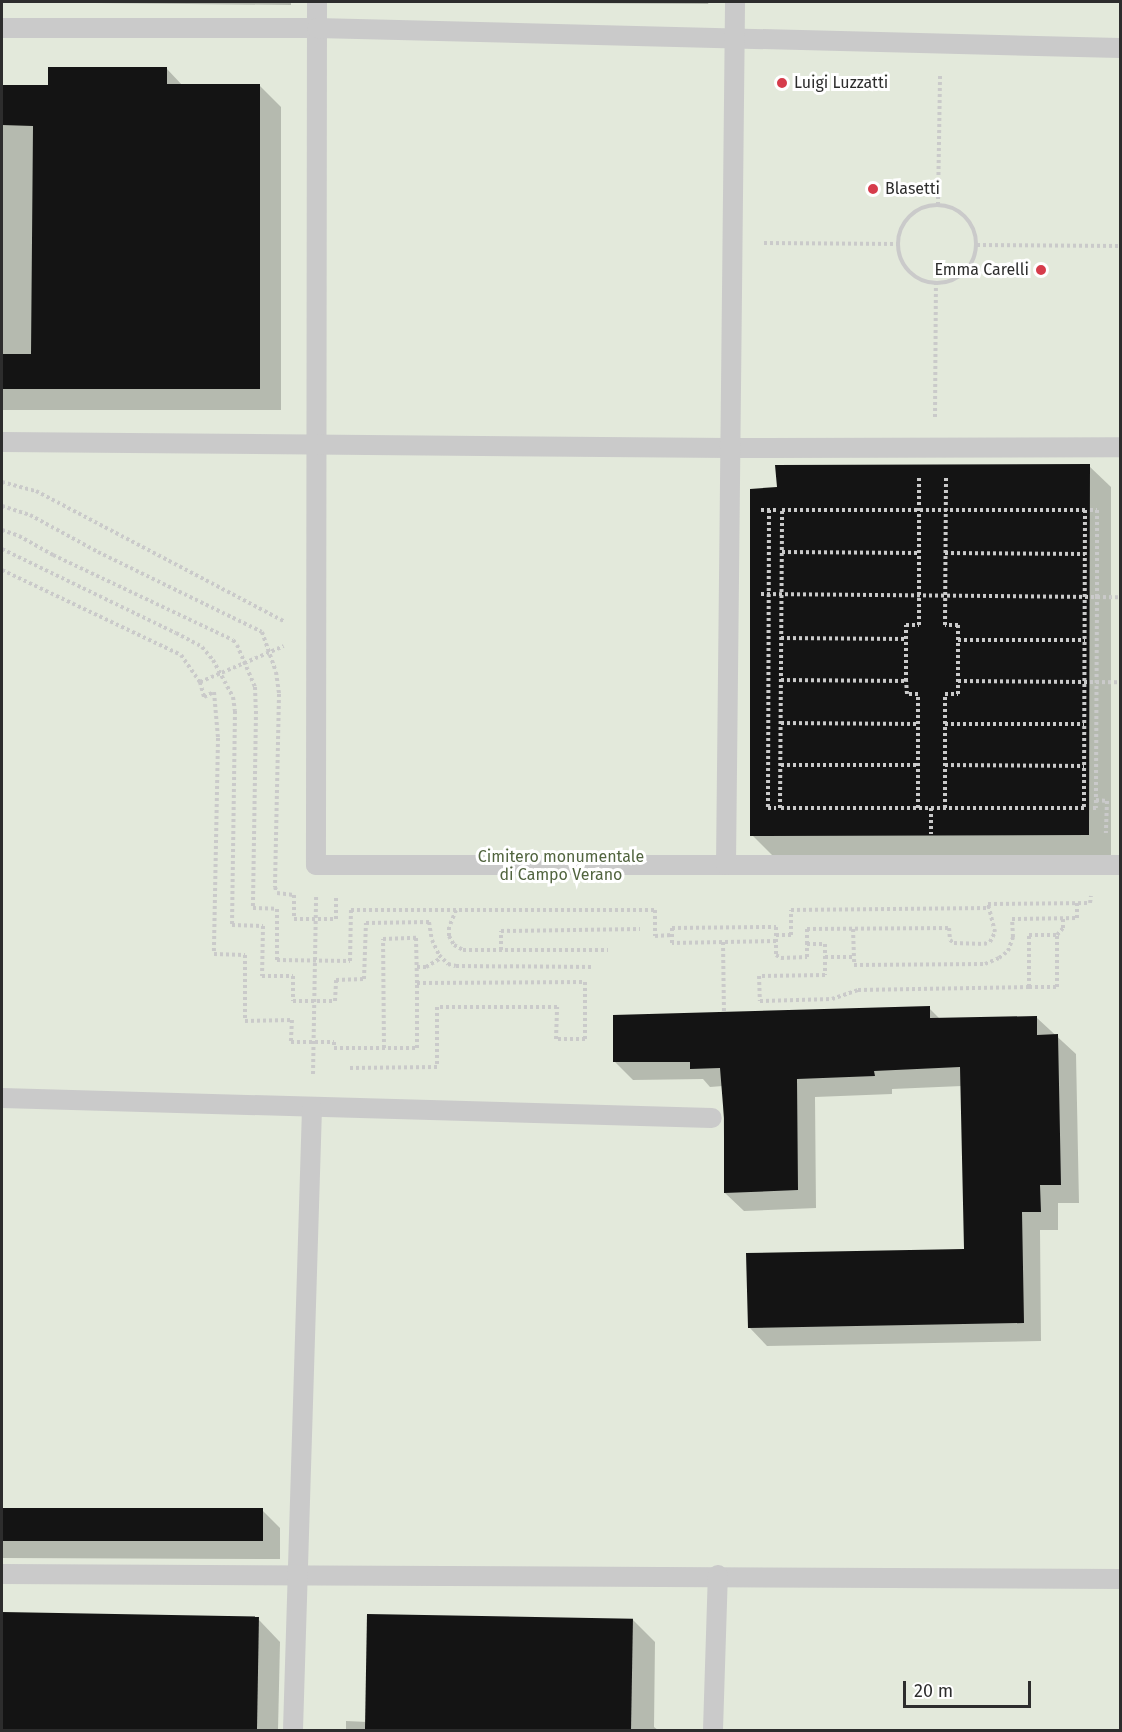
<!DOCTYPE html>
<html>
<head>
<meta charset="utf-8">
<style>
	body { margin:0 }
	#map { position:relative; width:1122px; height:1732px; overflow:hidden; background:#fff; font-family:"Fira Sans",sans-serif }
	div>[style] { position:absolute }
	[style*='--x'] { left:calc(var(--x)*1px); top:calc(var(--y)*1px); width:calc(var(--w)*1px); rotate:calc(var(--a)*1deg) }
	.green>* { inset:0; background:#e3e9db; transform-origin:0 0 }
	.shadow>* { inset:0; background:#0003 }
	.building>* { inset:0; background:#141414; transform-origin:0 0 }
	.path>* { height:4px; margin-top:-2px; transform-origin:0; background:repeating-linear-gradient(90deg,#cacaca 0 3px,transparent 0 6px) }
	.path>.ring { margin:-2px; padding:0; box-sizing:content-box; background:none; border:4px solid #cacaca; border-radius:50% }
	.service>* { height:20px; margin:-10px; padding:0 10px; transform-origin:10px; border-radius:10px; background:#cacaca }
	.dots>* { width:16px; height:16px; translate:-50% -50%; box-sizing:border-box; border:3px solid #fff; border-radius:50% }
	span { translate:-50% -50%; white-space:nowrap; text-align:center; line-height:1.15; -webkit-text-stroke:6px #fff; paint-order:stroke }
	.poi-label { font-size:16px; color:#2d2d2d }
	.left { translate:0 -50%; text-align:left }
	.right { translate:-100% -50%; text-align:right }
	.park-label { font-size:16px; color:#51643e }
	.frame { position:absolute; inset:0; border:3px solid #2d2d2d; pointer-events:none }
	.scale { position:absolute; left:903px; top:1681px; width:128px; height:27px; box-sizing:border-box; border:3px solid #2d2d2d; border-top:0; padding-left:8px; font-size:18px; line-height:21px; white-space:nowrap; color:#2d2d2d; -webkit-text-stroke:4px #fff; paint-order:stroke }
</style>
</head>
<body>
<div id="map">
	<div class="green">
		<i style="left:2px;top:2px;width:1118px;height:1728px"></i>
	</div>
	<div class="shadow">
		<i style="clip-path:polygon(2px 2px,291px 2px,291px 5px)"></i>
		<i style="clip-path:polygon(385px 2px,709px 2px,708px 4px)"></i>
		<i style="clip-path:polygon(167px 69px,183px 86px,259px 85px,281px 107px,281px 410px,2px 410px,2px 86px,49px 86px)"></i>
		<i style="clip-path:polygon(1089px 466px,1111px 487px,1111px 856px,774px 857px,752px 835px)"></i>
		<i style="clip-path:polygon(929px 1008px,940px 1019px,1037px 1018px,1076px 1054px,1079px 1203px,1058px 1203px,1058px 1230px,1040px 1230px,1041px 1341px,767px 1346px,749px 1327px,965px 1250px,962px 1086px,892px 1089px,892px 1094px,815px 1097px,816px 1208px,744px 1211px,725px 1193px,723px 1086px,710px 1087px,703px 1079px,633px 1080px,615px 1062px)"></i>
		<i style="clip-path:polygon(2px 1510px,263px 1511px,280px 1528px,280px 1559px,2px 1558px)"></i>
		<i style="clip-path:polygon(2px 1613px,259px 1620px,280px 1642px,278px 1730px,2px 1730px)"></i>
		<i style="clip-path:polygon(633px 1620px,655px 1642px,654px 1727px,658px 1730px,346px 1730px,346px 1721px,368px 1722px)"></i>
	</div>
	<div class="building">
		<i style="clip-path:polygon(48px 67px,167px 67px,167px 84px,260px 84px,260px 389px,2px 389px,2px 354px,31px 354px,33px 126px,2px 125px,2px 85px,48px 85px)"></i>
		<i style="clip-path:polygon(1090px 464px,1089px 835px,750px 836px,750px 489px,777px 487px,775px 465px)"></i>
		<i style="clip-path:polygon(930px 1006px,930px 1018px,1037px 1016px,1037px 1035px,1058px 1034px,1061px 1185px,1040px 1185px,1041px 1212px,1022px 1212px,1024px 1323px,748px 1328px,746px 1253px,964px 1249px,960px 1067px,874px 1071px,875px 1076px,797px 1079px,798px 1190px,724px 1193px,724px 1118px,720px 1068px,690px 1069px,690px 1062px,613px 1062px,613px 1015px)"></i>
		<i style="left:2px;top:1508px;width:261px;height:33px"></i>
		<i style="left:2px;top:1612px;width:257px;height:119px;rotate:1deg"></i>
		<i style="left:367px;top:1614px;width:266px;height:117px;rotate:1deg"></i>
	</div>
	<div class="path">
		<i class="ring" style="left:898px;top:205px;width:74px;height:74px"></i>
		<i style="--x:938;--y:205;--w:132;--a:-89.1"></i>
		<i style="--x:764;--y:243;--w:134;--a:0.4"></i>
		<i style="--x:977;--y:245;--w:143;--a:0.4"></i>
		<i style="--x:935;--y:417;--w:134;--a:-89.6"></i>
		<i style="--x:2;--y:482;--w:35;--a:15"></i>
		<i style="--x:36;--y:491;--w:280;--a:27.7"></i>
		<i style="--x:2;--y:506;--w:29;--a:18"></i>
		<i style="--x:30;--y:515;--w:77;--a:28.6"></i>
		<i style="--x:98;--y:552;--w:182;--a:26"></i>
		<i style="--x:262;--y:632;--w:42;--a:70.7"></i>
		<i style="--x:276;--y:672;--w:22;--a:82"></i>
		<i style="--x:279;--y:694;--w:193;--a:91.2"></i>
		<i style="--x:275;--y:887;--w:6;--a:72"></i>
		<i style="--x:277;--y:893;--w:17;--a:7"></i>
		<i style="--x:294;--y:895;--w:24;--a:90"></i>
		<i style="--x:294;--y:919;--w:42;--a:0"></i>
		<i style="--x:336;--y:919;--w:21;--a:-90"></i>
		<i style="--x:761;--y:510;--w:15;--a:0"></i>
		<i style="--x:769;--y:510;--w:298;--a:90.2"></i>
		<i style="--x:768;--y:808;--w:8;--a:0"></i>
		<i style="--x:782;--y:510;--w:303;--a:0"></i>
		<i style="--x:1085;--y:510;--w:298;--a:90.2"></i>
		<i style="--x:1084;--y:808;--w:304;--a:180"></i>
		<i style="--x:780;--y:808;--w:298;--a:-89.6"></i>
		<i style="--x:1090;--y:510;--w:7;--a:0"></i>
		<i style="--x:1097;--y:510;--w:86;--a:90"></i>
		<i style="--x:1097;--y:596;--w:212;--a:90.3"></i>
		<i style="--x:1096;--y:808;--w:6;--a:180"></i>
		<i style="--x:2;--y:530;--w:18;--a:19"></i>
		<i style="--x:19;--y:536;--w:39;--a:29"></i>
		<i style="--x:53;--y:555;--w:199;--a:25.3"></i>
		<i style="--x:233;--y:640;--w:6;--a:51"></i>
		<i style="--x:237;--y:645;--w:46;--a:66.8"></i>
		<i style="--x:255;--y:687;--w:24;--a:88"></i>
		<i style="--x:256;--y:711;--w:197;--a:90.9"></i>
		<i style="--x:253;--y:908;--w:24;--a:2"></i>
		<i style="--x:277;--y:909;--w:51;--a:90"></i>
		<i style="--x:277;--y:960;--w:73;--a:0.8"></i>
		<i style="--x:350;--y:961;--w:51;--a:-88.9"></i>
		<i style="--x:351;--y:910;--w:304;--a:0"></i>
		<i style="--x:655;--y:910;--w:26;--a:90"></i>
		<i style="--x:655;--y:936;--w:17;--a:-3"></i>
		<i style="--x:2;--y:549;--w:193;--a:25.8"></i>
		<i style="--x:176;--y:633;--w:30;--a:28"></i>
		<i style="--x:202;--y:647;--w:17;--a:50"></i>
		<i style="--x:213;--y:660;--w:42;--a:61.6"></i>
		<i style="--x:233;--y:697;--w:14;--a:82"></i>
		<i style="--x:235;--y:711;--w:214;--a:90.8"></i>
		<i style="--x:232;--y:925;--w:31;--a:2"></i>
		<i style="--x:263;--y:926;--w:50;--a:91.1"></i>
		<i style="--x:262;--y:976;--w:31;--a:0"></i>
		<i style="--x:293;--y:976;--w:25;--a:90"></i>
		<i style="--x:293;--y:1001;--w:42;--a:0"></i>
		<i style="--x:335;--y:1001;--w:21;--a:-87"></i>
		<i style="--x:336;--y:980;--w:28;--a:-2"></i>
		<i style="--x:364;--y:979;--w:56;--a:-88"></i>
		<i style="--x:366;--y:923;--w:63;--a:-0.9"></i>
		<i style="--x:429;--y:922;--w:18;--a:81"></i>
		<i style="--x:432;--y:940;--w:17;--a:65"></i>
		<i style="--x:439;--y:955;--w:13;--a:45"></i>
		<i style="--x:448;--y:964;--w:8;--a:14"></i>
		<i style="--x:456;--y:966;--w:137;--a:0.4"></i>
		<i style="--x:782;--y:552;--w:137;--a:0.4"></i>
		<i style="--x:945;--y:553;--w:140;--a:0.4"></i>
		<i style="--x:2;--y:570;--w:198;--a:25.4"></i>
		<i style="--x:181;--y:655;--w:33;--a:55"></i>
		<i style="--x:200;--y:682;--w:16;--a:75"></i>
		<i style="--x:204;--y:697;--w:11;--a:-27"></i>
		<i style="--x:214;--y:692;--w:46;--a:85"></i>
		<i style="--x:218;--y:738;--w:216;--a:91.1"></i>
		<i style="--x:214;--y:954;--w:31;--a:2"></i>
		<i style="--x:245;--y:955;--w:66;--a:90"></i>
		<i style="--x:245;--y:1021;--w:47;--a:-1.2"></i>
		<i style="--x:292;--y:1020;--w:22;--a:93"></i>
		<i style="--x:291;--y:1042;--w:43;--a:0"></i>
		<i style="--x:334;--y:1042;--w:6;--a:90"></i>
		<i style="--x:334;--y:1048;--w:83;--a:0"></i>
		<i style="--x:417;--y:1048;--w:65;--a:-90"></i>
		<i style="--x:417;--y:983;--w:168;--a:-0.3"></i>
		<i style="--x:585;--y:982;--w:57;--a:90"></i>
		<i style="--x:585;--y:1039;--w:29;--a:180"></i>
		<i style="--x:556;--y:1039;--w:32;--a:-88"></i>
		<i style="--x:557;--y:1007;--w:120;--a:180"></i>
		<i style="--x:437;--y:1007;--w:60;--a:90"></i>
		<i style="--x:437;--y:1067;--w:89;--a:179.4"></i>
		<i style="--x:761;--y:594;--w:359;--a:0.5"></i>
		<i style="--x:781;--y:638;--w:125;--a:0.5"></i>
		<i style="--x:958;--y:640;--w:127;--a:0"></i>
		<i style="--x:781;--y:680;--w:125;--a:0.5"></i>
		<i style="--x:958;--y:681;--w:162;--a:0.4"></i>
		<i style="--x:200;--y:682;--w:91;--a:-23.2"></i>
		<i style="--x:781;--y:723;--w:137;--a:0.4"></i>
		<i style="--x:945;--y:724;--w:139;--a:0"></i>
		<i style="--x:781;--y:765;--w:137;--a:0"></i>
		<i style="--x:945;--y:765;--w:139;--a:0.4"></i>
		<i style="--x:1096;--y:800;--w:11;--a:5"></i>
		<i style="--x:1107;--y:801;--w:32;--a:92"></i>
		<i style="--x:918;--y:808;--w:114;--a:-90"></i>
		<i style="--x:918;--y:694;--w:11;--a:180"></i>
		<i style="--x:907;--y:694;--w:13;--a:-94"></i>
		<i style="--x:906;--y:681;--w:56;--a:-90"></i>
		<i style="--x:906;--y:625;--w:13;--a:0"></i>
		<i style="--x:919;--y:625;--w:147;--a:-90"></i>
		<i style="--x:931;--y:808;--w:26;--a:90"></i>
		<i style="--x:945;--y:808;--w:114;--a:-90"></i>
		<i style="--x:945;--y:694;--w:13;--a:0"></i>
		<i style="--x:958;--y:694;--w:69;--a:-90"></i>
		<i style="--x:958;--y:625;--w:13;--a:180"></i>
		<i style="--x:945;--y:625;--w:147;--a:-89.6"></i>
		<i style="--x:456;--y:910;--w:18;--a:112"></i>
		<i style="--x:449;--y:927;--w:9;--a:90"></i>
		<i style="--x:449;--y:936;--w:10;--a:61"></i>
		<i style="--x:454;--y:945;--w:10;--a:29"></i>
		<i style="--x:463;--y:950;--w:145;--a:0"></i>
		<i style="--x:853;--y:929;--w:36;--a:88"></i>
		<i style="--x:854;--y:965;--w:131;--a:-0.4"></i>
		<i style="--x:985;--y:964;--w:15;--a:-23"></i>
		<i style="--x:999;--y:958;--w:11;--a:-38"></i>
		<i style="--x:1008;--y:951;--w:15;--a:-70"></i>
		<i style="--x:1013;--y:937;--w:18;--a:-93"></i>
		<i style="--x:1012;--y:919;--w:65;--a:-0.9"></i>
		<i style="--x:1077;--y:918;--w:15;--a:-90"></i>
		<i style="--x:776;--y:935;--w:15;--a:0"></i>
		<i style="--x:791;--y:935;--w:25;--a:-90"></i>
		<i style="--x:791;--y:910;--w:198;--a:-0.6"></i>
		<i style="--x:989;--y:908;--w:4;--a:-104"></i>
		<i style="--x:988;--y:904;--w:102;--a:-0.6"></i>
		<i style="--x:1090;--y:903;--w:7;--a:-82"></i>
		<i style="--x:776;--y:941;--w:104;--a:178.9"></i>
		<i style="--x:672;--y:943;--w:15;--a:-90"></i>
		<i style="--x:672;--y:928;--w:104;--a:-0.6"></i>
		<i style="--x:776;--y:927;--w:28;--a:90"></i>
		<i style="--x:776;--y:955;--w:6;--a:31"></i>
		<i style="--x:781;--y:958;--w:26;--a:-2"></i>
		<i style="--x:807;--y:957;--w:13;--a:-90"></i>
		<i style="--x:807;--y:944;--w:18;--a:0"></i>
		<i style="--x:825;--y:944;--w:31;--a:90"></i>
		<i style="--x:825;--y:975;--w:66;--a:179.1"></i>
		<i style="--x:759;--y:976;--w:25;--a:88"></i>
		<i style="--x:760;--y:1001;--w:72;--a:-1.6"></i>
		<i style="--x:832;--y:999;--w:28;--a:-19"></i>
		<i style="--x:858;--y:990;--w:171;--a:-1"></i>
		<i style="--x:1029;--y:987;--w:52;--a:-90"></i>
		<i style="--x:1029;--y:935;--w:28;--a:0"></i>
		<i style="--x:723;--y:942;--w:71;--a:89.2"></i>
		<i style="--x:807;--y:944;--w:15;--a:-90"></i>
		<i style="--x:807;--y:929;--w:142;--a:-0.4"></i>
		<i style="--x:949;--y:928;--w:12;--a:85"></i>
		<i style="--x:950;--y:940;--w:5;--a:37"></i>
		<i style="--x:954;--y:943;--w:30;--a:2"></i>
		<i style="--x:984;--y:944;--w:6;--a:-18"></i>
		<i style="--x:990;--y:942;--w:11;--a:-63"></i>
		<i style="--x:995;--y:932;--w:25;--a:-104"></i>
		<i style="--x:501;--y:950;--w:19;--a:-90"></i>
		<i style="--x:501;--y:931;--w:139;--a:-0.8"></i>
		<i style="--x:825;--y:957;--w:28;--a:0"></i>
		<i style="--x:417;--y:967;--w:9;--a:0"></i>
		<i style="--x:426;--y:967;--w:17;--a:-31"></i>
		<i style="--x:1029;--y:987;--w:28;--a:0"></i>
		<i style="--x:1057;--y:987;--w:52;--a:-90"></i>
		<i style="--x:1057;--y:935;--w:9;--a:-49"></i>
		<i style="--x:1063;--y:928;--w:10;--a:-90"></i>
		<i style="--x:384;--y:1048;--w:109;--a:-90.5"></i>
		<i style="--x:383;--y:939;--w:33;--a:-2"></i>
		<i style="--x:416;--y:938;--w:45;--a:88.7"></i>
		<i style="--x:313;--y:1074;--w:178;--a:-89"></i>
	</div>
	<div class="service">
		<i style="--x:317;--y:2;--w:863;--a:90.07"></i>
		<i style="--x:316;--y:865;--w:804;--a:0"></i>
		<i style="--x:2;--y:28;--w:315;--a:0"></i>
		<i style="--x:317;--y:28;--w:803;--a:1.43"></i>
		<i style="--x:2;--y:442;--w:727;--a:0.47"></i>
		<i style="--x:729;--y:448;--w:391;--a:-0.1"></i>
		<i style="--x:726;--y:865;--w:863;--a:-89.4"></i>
		<i style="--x:2;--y:1098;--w:710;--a:1.61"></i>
		<i style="--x:2;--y:1574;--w:1118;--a:0.26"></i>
		<i style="--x:293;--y:1730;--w:622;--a:-88.25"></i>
		<i style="--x:713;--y:1730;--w:155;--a:-88.2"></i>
	</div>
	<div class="dots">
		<i style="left:782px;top:83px;background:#d63c4b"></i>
		<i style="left:873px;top:189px;background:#d63c4b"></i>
		<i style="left:1041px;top:270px;background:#d63c4b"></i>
	</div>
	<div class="poi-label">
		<span class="left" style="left:794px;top:83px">Luigi Luzzatti</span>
		<span class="left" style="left:885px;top:189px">Blasetti</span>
		<span class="right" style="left:1029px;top:270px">Emma Carelli</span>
	</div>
	<div class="park-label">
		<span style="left:561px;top:866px">Cimitero monumentale<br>di Campo Verano</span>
	</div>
	<div class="frame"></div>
	<div class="scale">20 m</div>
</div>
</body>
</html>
